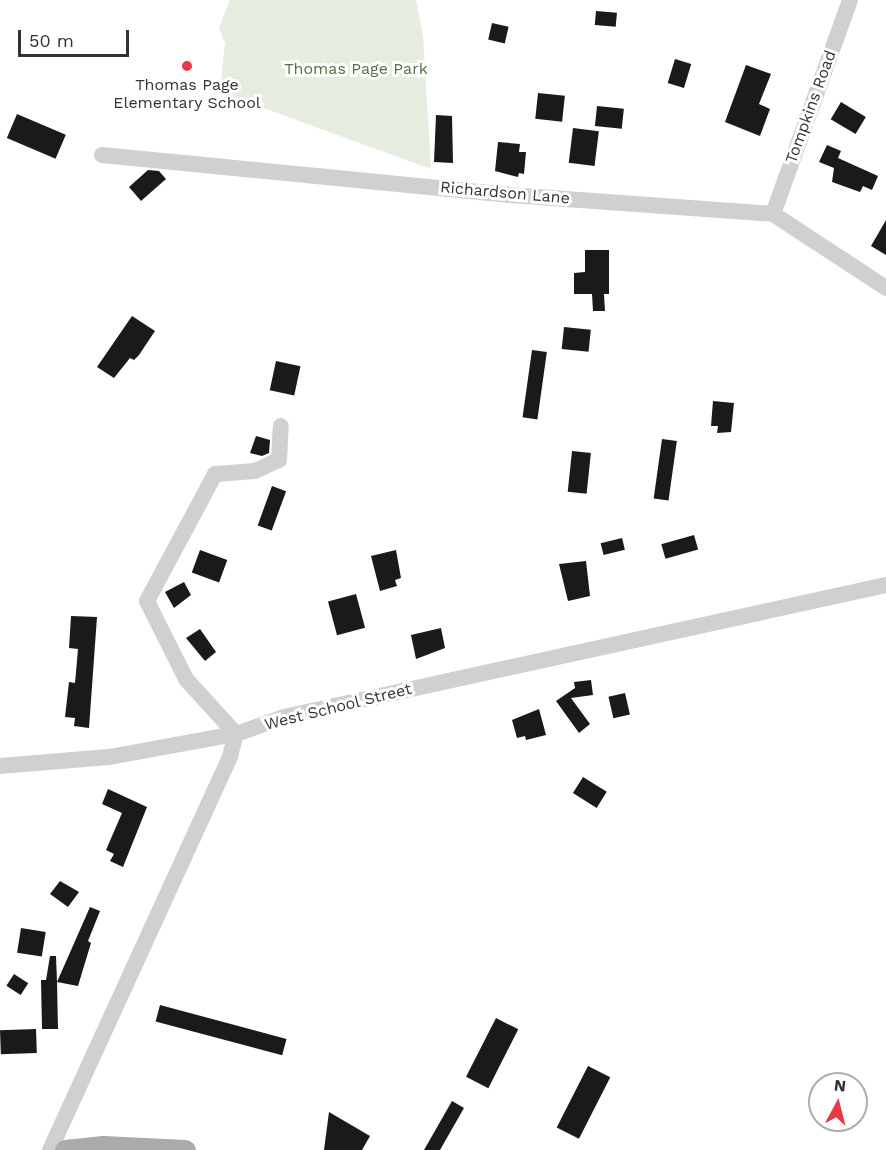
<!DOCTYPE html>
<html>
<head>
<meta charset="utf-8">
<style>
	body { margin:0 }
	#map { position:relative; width:886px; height:1150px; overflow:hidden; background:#fff; font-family:"Work Sans",sans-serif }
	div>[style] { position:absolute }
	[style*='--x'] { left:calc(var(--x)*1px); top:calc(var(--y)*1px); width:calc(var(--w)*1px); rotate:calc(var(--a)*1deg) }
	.green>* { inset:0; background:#e6ecdf }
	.building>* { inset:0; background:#1a1a1a; transform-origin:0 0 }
	.minor>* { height:16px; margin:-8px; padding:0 8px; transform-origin:8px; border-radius:8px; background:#d0d0d0 }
	.major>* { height:21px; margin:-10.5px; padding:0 10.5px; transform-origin:10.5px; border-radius:10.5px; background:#ababab }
	.dots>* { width:16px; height:16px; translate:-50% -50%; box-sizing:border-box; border:3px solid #fff; border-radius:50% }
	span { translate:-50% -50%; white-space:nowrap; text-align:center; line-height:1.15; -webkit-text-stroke:6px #fff; paint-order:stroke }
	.park-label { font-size:16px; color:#56703f }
	.poi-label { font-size:16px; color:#333 }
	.street-label { font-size:16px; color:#333 }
	.north { position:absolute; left:808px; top:1072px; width:60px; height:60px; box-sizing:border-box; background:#fff; border:2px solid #adadad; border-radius:50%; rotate:7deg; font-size:16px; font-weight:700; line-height:24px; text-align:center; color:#333 }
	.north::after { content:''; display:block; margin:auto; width:21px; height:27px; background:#e63946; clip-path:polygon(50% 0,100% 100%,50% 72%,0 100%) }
	.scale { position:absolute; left:18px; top:30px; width:111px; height:27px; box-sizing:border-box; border:3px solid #333; border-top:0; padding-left:8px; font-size:18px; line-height:21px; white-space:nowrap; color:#333; -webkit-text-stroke:4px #fff; paint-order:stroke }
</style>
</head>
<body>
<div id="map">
	<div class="green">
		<i style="clip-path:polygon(230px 0,416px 0,423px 36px,431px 169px,220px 92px,225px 43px,219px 28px)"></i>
	</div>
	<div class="building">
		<i style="left:596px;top:11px;width:21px;height:14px;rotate:5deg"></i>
		<i style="left:492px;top:23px;width:17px;height:17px;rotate:13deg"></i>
		<i style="left:675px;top:59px;width:17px;height:25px;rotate:17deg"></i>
		<i style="clip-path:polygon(746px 65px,771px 74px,759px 104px,770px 109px,760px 136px,725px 122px)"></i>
		<i style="left:538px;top:93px;width:27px;height:26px;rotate:6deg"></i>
		<i style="left:841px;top:102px;width:29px;height:20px;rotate:31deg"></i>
		<i style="left:597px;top:106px;width:27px;height:20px;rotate:6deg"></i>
		<i style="left:17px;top:114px;width:53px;height:26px;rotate:23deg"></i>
		<i style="clip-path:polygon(436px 115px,452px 116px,453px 163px,434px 162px)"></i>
		<i style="left:573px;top:128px;width:26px;height:35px;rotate:7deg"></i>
		<i style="clip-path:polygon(498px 142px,520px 144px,519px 152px,526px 152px,524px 174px,519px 173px,518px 177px,495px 171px)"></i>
		<i style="clip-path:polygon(827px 145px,841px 151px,838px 158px,878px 176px,872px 190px,863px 186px,860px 192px,832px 182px,834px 168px,819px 162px)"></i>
		<i style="clip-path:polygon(148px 170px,159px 171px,166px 179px,141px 201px,129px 187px)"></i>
		<i style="clip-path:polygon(886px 220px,886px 255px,871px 246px)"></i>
		<i style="clip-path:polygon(585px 250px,609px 250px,609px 294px,604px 294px,605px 311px,593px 311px,592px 294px,574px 294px,574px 273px,585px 272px)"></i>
		<i style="clip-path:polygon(132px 316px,155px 331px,139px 355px,134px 360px,130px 358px,114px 378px,97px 367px)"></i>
		<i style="left:564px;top:327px;width:27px;height:22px;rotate:6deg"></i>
		<i style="left:532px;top:350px;width:15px;height:68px;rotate:8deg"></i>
		<i style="left:276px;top:361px;width:25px;height:30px;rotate:12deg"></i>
		<i style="clip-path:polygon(713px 401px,734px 403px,731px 432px,717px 433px,718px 426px,711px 426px)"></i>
		<i style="clip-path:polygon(256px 436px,270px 440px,269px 453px,262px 456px,250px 453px)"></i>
		<i style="left:662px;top:439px;width:15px;height:60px;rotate:8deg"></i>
		<i style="left:572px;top:451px;width:19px;height:41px;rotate:6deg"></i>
		<i style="left:272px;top:486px;width:15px;height:42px;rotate:20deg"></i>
		<i style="left:694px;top:535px;width:15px;height:34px;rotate:74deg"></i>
		<i style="left:622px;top:538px;width:12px;height:22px;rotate:76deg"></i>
		<i style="left:200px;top:550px;width:29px;height:24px;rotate:20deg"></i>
		<i style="clip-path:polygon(396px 550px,401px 578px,395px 580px,397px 586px,380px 591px,371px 556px)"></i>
		<i style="clip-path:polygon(586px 561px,590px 596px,568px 601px,559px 564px)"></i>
		<i style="clip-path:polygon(184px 582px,191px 595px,174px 608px,165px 592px)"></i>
		<i style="left:356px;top:594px;width:35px;height:29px;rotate:75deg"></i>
		<i style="clip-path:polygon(71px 616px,97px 617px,89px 728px,74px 726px,75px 718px,65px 717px,69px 682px,75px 683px,78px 649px,69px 648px)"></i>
		<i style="clip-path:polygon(441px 628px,445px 648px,416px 659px,411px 635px)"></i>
		<i style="clip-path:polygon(200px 629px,216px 652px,205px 661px,186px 638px)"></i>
		<i style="clip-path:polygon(591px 680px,593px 695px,571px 698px,590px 724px,579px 733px,556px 701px,575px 688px,574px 682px)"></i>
		<i style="left:625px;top:693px;width:22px;height:17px;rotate:77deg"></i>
		<i style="clip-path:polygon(539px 709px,546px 735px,526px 740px,525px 736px,517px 738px,512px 720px)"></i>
		<i style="left:583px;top:777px;width:28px;height:19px;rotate:32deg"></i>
		<i style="clip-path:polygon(108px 789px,147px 807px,123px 867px,110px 861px,114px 854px,106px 850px,122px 813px,102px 804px)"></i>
		<i style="clip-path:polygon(60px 881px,79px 892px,68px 907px,50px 894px)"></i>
		<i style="clip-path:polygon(90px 907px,100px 911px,88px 941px,91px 943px,78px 986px,57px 982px,58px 1029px,42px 1029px,41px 980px,46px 980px,50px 956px,56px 956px,57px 982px)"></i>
		<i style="left:21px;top:928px;width:25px;height:25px;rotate:9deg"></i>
		<i style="left:14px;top:974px;width:17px;height:14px;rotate:33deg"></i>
		<i style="left:160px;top:1005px;width:131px;height:17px;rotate:15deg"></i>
		<i style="left:496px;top:1018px;width:25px;height:66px;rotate:27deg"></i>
		<i style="left:36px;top:1029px;width:24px;height:36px;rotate:88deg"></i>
		<i style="left:588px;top:1066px;width:25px;height:69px;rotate:27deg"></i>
		<i style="clip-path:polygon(452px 1101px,464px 1108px,440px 1150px,424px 1150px)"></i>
		<i style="clip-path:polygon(329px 1112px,370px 1136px,362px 1150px,324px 1150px)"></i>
	</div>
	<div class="minor">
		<i style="--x:102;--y:155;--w:410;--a:5.6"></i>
		<i style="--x:510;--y:195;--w:264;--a:4.1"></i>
		<i style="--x:773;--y:214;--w:135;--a:33.2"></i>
		<i style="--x:773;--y:214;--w:227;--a:-70.2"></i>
		<i style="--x:236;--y:734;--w:74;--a:-132.3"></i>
		<i style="--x:186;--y:679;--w:87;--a:-116.6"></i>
		<i style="--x:147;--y:601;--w:144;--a:-61.8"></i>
		<i style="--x:215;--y:474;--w:40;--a:-4.3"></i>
		<i style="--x:255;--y:471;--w:26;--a:-25"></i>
		<i style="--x:279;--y:460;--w:34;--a:-87"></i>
		<i style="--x:0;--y:766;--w:109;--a:-4.7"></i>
		<i style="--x:109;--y:757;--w:129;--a:-10.3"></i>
		<i style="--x:236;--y:734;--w:51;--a:-19.5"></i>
		<i style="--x:284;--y:717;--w:616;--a:-12.37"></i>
		<i style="--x:50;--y:1150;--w:433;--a:-65.4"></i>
		<i style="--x:230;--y:756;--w:23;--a:-75"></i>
	</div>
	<div class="major">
		<i style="--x:65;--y:1150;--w:38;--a:-6"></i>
		<i style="--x:103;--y:1146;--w:82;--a:2.8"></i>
	</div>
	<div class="dots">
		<i style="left:187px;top:66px;background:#e63946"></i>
	</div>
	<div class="park-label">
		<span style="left:356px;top:69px">Thomas Page Park</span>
	</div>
	<div class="poi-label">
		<span style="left:187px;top:94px">Thomas Page<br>Elementary School</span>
	</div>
	<div class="street-label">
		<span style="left:811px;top:107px;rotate:-70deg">Tompkins Road</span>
		<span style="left:505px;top:193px;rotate:5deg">Richardson Lane</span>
		<span style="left:338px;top:707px;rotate:-14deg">West School Street</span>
	</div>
	<div class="north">N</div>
	<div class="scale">50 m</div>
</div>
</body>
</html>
